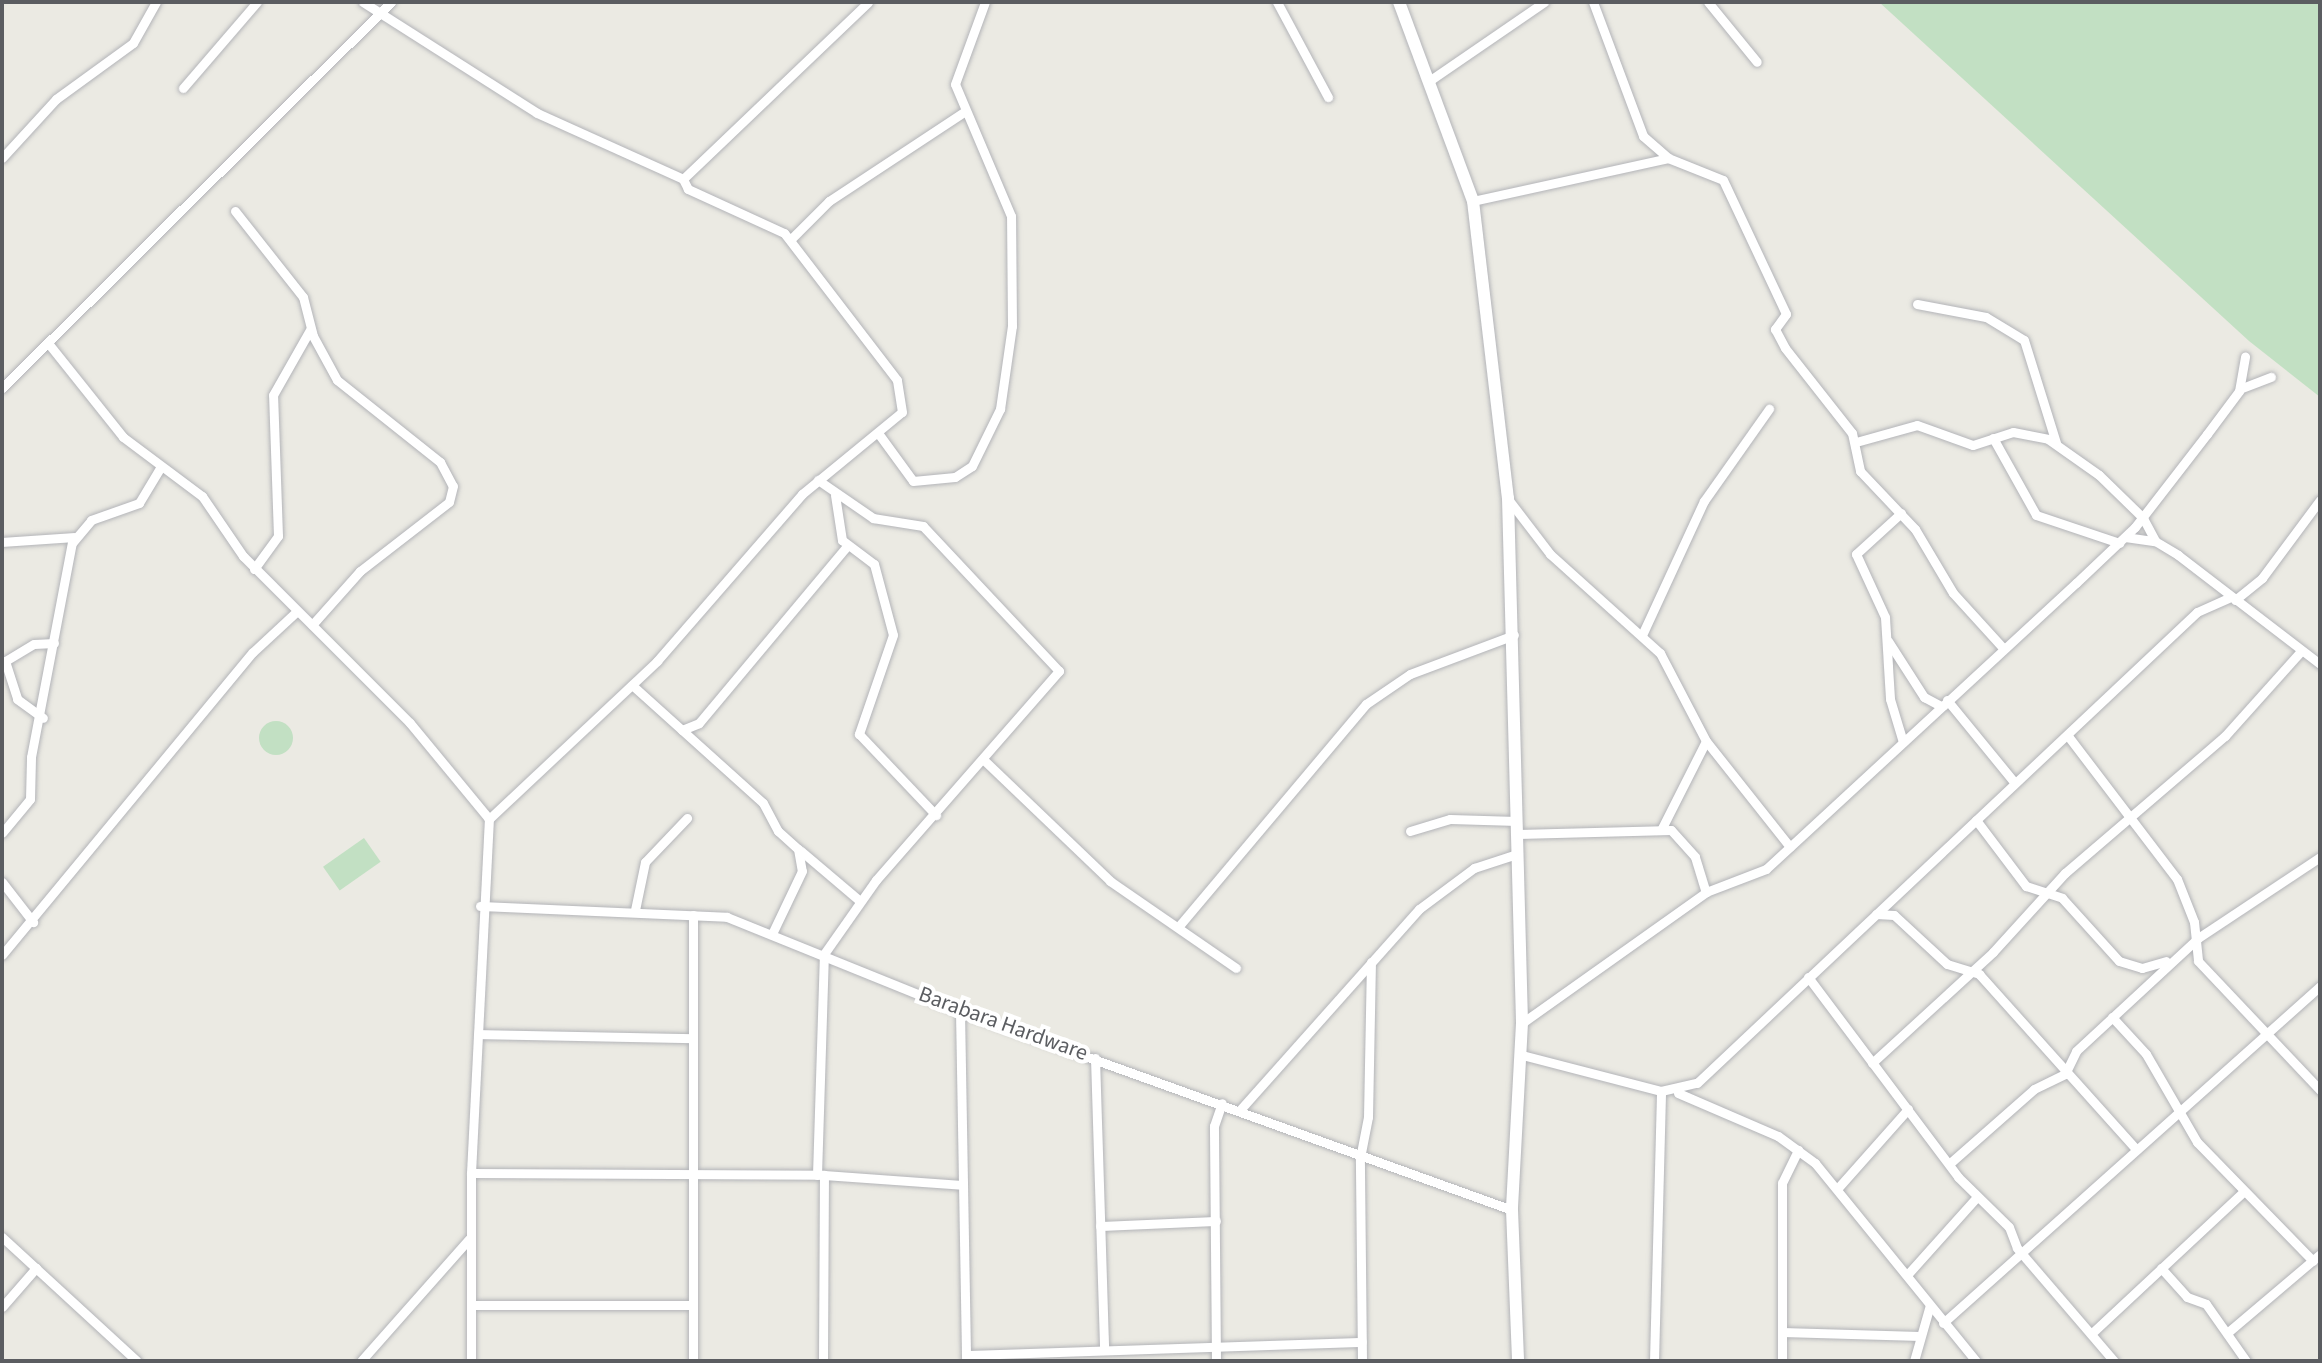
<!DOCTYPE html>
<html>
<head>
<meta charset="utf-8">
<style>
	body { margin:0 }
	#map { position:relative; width:2322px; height:1363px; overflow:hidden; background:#ebeae3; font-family:"Source Sans 3",sans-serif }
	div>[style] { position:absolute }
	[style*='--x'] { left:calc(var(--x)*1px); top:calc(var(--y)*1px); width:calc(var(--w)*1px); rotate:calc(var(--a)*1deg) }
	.green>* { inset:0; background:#c2e0c3; transform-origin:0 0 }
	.round { border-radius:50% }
	.roads { filter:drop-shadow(0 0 2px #b3b4b8) drop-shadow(0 0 2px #b3b4b8) }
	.street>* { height:9px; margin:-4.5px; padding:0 4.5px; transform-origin:4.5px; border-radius:4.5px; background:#fff }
	.secondary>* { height:12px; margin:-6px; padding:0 6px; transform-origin:6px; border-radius:6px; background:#fff }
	span { translate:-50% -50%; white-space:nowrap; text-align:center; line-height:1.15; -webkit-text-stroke:8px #fff; paint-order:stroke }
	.street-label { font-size:22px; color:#5b5d61 }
	.frame { position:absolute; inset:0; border:4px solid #5b5d61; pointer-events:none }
</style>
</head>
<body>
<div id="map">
	<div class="green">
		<i style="clip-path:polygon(1879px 2px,2320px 2px,2320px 397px,2249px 341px)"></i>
		<i class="round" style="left:259px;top:721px;width:34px;height:34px"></i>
		<i style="left:364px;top:838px;width:29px;height:50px;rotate:55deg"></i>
	</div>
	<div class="roads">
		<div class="street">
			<i style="--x:363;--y:2;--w:206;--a:32.5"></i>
			<i style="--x:537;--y:113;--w:160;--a:24.3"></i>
			<i style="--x:1277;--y:2;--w:108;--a:61.8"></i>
			<i style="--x:1593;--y:2;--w:143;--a:69.5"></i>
			<i style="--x:1643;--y:136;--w:33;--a:41"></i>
			<i style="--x:1668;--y:158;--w:59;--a:21.8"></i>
			<i style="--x:1723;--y:180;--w:148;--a:64.8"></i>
			<i style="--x:1786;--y:314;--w:19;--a:126"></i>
			<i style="--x:1775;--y:329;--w:21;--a:62"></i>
			<i style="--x:1785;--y:348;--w:108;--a:51.8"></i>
			<i style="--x:1852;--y:433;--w:39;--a:78"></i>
			<i style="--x:1860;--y:471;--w:80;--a:46.5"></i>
			<i style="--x:1915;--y:529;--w:74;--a:59.3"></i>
			<i style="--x:1953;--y:593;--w:74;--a:47.7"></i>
			<i style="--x:1708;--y:2;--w:77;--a:50.8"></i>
			<i style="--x:1432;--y:79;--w:136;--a:-34.5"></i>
			<i style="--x:183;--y:88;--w:113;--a:-49.3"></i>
			<i style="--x:2;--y:158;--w:80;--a:-47.5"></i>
			<i style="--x:56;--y:99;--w:95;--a:-36"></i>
			<i style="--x:133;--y:43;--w:47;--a:-60.7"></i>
			<i style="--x:1473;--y:201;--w:200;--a:-12.4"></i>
			<i style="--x:235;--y:211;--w:110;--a:51.7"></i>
			<i style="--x:303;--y:297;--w:40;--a:75.6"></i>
			<i style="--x:313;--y:336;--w:50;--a:61.4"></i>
			<i style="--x:337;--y:380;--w:132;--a:38.5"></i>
			<i style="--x:440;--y:462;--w:27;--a:62"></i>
			<i style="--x:453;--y:486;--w:16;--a:104"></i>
			<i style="--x:449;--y:502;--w:113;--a:142.2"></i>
			<i style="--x:360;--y:571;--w:72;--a:131.6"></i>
			<i style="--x:790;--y:240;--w:55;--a:-45"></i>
			<i style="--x:829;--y:201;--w:162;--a:-33.4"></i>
			<i style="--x:1917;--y:304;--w:70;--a:10.7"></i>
			<i style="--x:1986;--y:317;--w:44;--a:31.2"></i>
			<i style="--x:2024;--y:340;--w:108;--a:72.7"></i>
			<i style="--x:48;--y:343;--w:120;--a:51.4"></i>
			<i style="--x:123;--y:437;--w:99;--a:36.8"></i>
			<i style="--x:202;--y:496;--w:73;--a:55.7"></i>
			<i style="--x:243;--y:556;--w:236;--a:45"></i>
			<i style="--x:410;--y:723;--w:124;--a:50.5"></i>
			<i style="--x:2;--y:388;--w:548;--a:-44.78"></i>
			<i style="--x:2242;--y:388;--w:31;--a:-21"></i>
			<i style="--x:878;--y:433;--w:59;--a:53.9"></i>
			<i style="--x:913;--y:481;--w:42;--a:-5.4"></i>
			<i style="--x:955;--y:477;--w:20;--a:-33"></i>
			<i style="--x:972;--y:466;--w:64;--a:-63.8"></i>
			<i style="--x:1000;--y:409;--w:84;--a:-81.8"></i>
			<i style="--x:1012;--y:326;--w:110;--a:-90.5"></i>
			<i style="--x:1011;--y:216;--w:143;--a:-113"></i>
			<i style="--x:955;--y:84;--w:87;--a:-69.9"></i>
			<i style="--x:1993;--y:438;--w:88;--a:60.8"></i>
			<i style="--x:2036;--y:515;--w:88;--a:18.6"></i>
			<i style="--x:1856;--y:442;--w:63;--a:-15.6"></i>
			<i style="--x:1917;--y:425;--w:59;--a:19.7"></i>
			<i style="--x:1973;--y:445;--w:42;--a:-18"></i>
			<i style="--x:2013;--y:432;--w:36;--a:11"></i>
			<i style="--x:2048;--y:439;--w:62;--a:35.2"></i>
			<i style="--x:2099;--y:475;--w:62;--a:44.3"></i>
			<i style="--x:2143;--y:518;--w:26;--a:62"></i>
			<i style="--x:835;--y:495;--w:46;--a:81.2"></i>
			<i style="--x:842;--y:540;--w:40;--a:37"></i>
			<i style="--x:874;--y:564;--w:73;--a:75"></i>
			<i style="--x:893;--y:635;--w:105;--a:109"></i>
			<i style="--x:859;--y:734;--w:112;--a:46.5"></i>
			<i style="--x:1508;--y:499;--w:69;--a:52.6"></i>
			<i style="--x:1550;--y:554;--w:148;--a:42"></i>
			<i style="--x:1660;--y:653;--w:99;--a:62.4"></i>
			<i style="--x:1706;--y:741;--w:135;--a:51.6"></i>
			<i style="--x:1901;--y:513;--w:61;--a:137.7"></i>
			<i style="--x:1856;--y:554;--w:69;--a:65.3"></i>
			<i style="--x:1885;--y:617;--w:82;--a:86.5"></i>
			<i style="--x:1890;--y:699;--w:45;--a:73.2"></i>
			<i style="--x:2125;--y:537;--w:30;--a:8"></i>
			<i style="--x:2155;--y:541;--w:27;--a:31"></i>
			<i style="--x:2178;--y:555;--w:179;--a:37.5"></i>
			<i style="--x:2;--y:542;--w:72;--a:-4"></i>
			<i style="--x:254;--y:569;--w:41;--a:-54"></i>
			<i style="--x:278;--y:536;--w:141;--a:-92"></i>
			<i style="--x:273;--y:395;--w:75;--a:-60.4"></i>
			<i style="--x:2235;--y:600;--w:35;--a:-39"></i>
			<i style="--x:2262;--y:578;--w:97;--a:-53.4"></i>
			<i style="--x:1642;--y:635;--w:148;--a:-65.2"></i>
			<i style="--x:1704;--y:501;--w:113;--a:-54.8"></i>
			<i style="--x:1888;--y:641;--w:67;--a:57.3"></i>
			<i style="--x:1924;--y:697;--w:19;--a:28"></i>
			<i style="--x:5;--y:661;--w:40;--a:72"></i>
			<i style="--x:17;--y:699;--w:32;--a:36"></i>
			<i style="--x:2;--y:663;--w:37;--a:-31"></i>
			<i style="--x:34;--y:644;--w:20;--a:-3"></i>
			<i style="--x:632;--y:685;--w:176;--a:42"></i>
			<i style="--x:763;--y:803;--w:32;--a:62"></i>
			<i style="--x:778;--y:831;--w:27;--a:42"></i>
			<i style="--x:798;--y:849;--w:22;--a:80"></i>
			<i style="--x:802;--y:871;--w:70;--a:115.5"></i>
			<i style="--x:1947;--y:700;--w:107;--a:50.7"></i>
			<i style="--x:682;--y:730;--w:18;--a:-22"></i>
			<i style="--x:699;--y:723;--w:231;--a:-50.1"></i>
			<i style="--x:2068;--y:736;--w:180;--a:52.7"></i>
			<i style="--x:2177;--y:879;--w:46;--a:68.4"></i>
			<i style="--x:2194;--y:922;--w:39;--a:84"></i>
			<i style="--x:2198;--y:961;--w:178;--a:46.6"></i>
			<i style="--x:985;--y:761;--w:173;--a:43.8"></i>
			<i style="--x:1110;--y:881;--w:153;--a:34.6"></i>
			<i style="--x:1976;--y:820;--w:83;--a:52.9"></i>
			<i style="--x:2026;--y:886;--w:38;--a:18"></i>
			<i style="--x:2062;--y:898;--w:85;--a:47.9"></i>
			<i style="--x:2119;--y:961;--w:24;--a:17"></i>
			<i style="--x:2142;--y:968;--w:25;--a:-16"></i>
			<i style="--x:1662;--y:828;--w:97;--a:-63.2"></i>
			<i style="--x:1410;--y:831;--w:42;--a:-16.7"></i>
			<i style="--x:1450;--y:819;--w:67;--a:1.7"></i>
			<i style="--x:2;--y:833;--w:44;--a:-50.5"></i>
			<i style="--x:30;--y:799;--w:42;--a:-88.6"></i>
			<i style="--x:31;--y:757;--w:218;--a:-79.2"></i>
			<i style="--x:72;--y:543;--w:30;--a:-50"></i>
			<i style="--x:91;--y:520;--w:51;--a:-19.5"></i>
			<i style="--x:139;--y:503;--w:41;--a:-59"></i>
			<i style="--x:1518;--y:834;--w:153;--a:-1.5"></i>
			<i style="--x:1671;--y:830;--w:36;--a:48"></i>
			<i style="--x:1695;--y:857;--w:37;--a:73"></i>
			<i style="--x:801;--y:851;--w:77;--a:40.3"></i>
			<i style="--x:2;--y:882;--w:51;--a:52.2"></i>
			<i style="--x:480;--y:906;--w:247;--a:2.5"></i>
			<i style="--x:727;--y:917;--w:251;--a:22"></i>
			<i style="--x:960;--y:1011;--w:587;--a:19.82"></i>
			<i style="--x:635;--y:910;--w:49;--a:-78.2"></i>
			<i style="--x:645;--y:862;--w:61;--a:-46.3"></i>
			<i style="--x:1876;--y:914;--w:18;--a:3"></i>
			<i style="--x:1894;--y:915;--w:72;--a:42.8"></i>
			<i style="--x:1947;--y:964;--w:34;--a:17"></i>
			<i style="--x:1979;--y:974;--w:235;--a:48.1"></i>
			<i style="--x:693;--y:915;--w:446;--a:90"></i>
			<i style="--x:1179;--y:926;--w:290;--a:-49.9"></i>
			<i style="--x:1366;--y:704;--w:53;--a:-34.3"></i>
			<i style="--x:1410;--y:674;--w:111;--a:-20.6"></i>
			<i style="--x:2;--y:955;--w:393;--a:-50.4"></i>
			<i style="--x:253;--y:652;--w:57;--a:-42.9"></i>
			<i style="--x:1808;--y:977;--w:250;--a:53.1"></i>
			<i style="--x:1958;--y:1177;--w:71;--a:44.4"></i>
			<i style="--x:2009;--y:1227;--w:22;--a:69"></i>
			<i style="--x:2017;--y:1248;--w:149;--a:49.4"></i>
			<i style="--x:960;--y:1011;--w:350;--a:89"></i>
			<i style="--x:2112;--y:1017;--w:50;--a:47.4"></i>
			<i style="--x:2146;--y:1054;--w:102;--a:59.9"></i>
			<i style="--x:2197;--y:1142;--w:166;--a:45.7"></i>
			<i style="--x:1522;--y:1023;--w:226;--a:-35.4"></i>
			<i style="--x:1706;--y:892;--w:64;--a:-21"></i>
			<i style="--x:1766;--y:869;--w:422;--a:-42.7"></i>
			<i style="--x:2076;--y:583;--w:81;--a:-43.5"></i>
			<i style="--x:2135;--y:527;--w:118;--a:-52.3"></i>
			<i style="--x:2207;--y:434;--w:54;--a:-53.3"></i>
			<i style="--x:2239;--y:391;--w:35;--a:-80"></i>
			<i style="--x:478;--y:1034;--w:212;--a:1.1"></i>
			<i style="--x:1522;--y:1055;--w:144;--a:14.5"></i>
			<i style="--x:1661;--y:1091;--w:37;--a:-13"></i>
			<i style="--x:1697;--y:1083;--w:687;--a:-43.29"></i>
			<i style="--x:2197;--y:612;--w:36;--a:-24"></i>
			<i style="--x:1095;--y:1058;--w:288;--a:88.2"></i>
			<i style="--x:1872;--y:1063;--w:164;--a:-42.5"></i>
			<i style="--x:1993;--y:952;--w:107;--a:-47.7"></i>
			<i style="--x:2065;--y:873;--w:211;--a:-40.6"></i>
			<i style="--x:2225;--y:736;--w:113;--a:-48.2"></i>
			<i style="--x:1678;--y:1093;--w:109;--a:23.3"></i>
			<i style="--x:1778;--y:1136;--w:46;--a:36.1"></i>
			<i style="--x:1815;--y:1163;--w:255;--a:50.9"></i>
			<i style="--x:1240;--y:1110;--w:269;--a:-48.3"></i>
			<i style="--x:1419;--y:909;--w:69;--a:-36.7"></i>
			<i style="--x:1474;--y:868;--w:45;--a:-18"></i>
			<i style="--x:1949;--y:1164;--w:113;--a:-41.4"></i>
			<i style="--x:2034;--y:1089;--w:34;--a:-26"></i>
			<i style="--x:2065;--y:1074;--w:25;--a:-64"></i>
			<i style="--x:2076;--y:1051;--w:166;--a:-42.8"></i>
			<i style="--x:2198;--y:938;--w:146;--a:-33.6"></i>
			<i style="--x:471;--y:1173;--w:353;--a:0.3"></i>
			<i style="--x:824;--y:1175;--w:138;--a:4.1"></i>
			<i style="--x:817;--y:1175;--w:221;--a:-88.2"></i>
			<i style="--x:824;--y:954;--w:90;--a:-54.9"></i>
			<i style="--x:876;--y:880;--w:278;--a:-48.8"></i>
			<i style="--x:1059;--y:671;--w:199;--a:-133.2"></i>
			<i style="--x:923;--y:526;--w:51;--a:-170.9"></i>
			<i style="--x:873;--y:518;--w:67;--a:-145.4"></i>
			<i style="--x:1837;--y:1189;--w:107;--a:-48.4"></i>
			<i style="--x:1100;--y:1226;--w:116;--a:-2.5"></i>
			<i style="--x:2;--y:1237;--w:183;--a:42.6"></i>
			<i style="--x:2161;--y:1268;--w:39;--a:48"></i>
			<i style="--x:2187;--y:1297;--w:20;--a:20"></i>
			<i style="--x:2206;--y:1304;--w:70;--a:54.9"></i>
			<i style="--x:1907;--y:1275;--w:105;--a:-48.1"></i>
			<i style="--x:472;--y:1305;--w:217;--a:0"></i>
			<i style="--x:2;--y:1307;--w:52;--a:-48.9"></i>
			<i style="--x:1943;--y:1323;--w:506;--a:-41.79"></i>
			<i style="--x:1782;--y:1332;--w:138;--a:1.7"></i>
			<i style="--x:2092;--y:1333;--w:207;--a:-43"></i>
			<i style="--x:2227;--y:1333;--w:122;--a:-40.3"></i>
			<i style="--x:966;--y:1355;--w:396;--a:-1.9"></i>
			<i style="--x:361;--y:1361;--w:163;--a:-48.5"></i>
			<i style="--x:471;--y:1361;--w:188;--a:-90"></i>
			<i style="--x:471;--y:1173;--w:354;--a:-87.1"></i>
			<i style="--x:489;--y:819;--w:231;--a:-43.2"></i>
			<i style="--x:657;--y:661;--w:221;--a:-49"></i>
			<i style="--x:802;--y:494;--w:129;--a:-39.4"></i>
			<i style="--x:902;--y:412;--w:32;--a:-99"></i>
			<i style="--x:897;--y:380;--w:185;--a:-127.5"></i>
			<i style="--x:784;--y:233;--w:106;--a:-155.4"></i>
			<i style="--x:688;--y:189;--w:11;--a:-117"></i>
			<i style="--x:683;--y:179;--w:256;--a:-43.7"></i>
			<i style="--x:823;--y:1361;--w:186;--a:-89.7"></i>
			<i style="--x:1216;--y:1361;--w:235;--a:-90.5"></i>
			<i style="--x:1214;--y:1126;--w:24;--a:-71"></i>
			<i style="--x:1362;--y:1361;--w:203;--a:-90.6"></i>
			<i style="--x:1360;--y:1158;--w:42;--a:-79"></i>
			<i style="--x:1368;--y:1117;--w:155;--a:-88.9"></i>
			<i style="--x:1654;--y:1361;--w:270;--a:-88.5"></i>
			<i style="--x:1782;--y:1361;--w:178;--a:-90"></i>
			<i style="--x:1782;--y:1183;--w:37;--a:-64"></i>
			<i style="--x:1914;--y:1361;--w:58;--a:-74.1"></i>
		</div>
		<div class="secondary">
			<i style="--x:1399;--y:2;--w:212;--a:69.6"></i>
			<i style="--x:1473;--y:201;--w:299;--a:83.3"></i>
			<i style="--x:1508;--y:498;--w:525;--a:88.47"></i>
			<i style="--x:1522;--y:1023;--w:187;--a:93.1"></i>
			<i style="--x:1512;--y:1210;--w:151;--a:87.7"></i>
		</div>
	</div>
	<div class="street-label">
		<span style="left:1003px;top:1024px;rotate:20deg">Barabara Hardware</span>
	</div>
	<div class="frame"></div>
</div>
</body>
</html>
